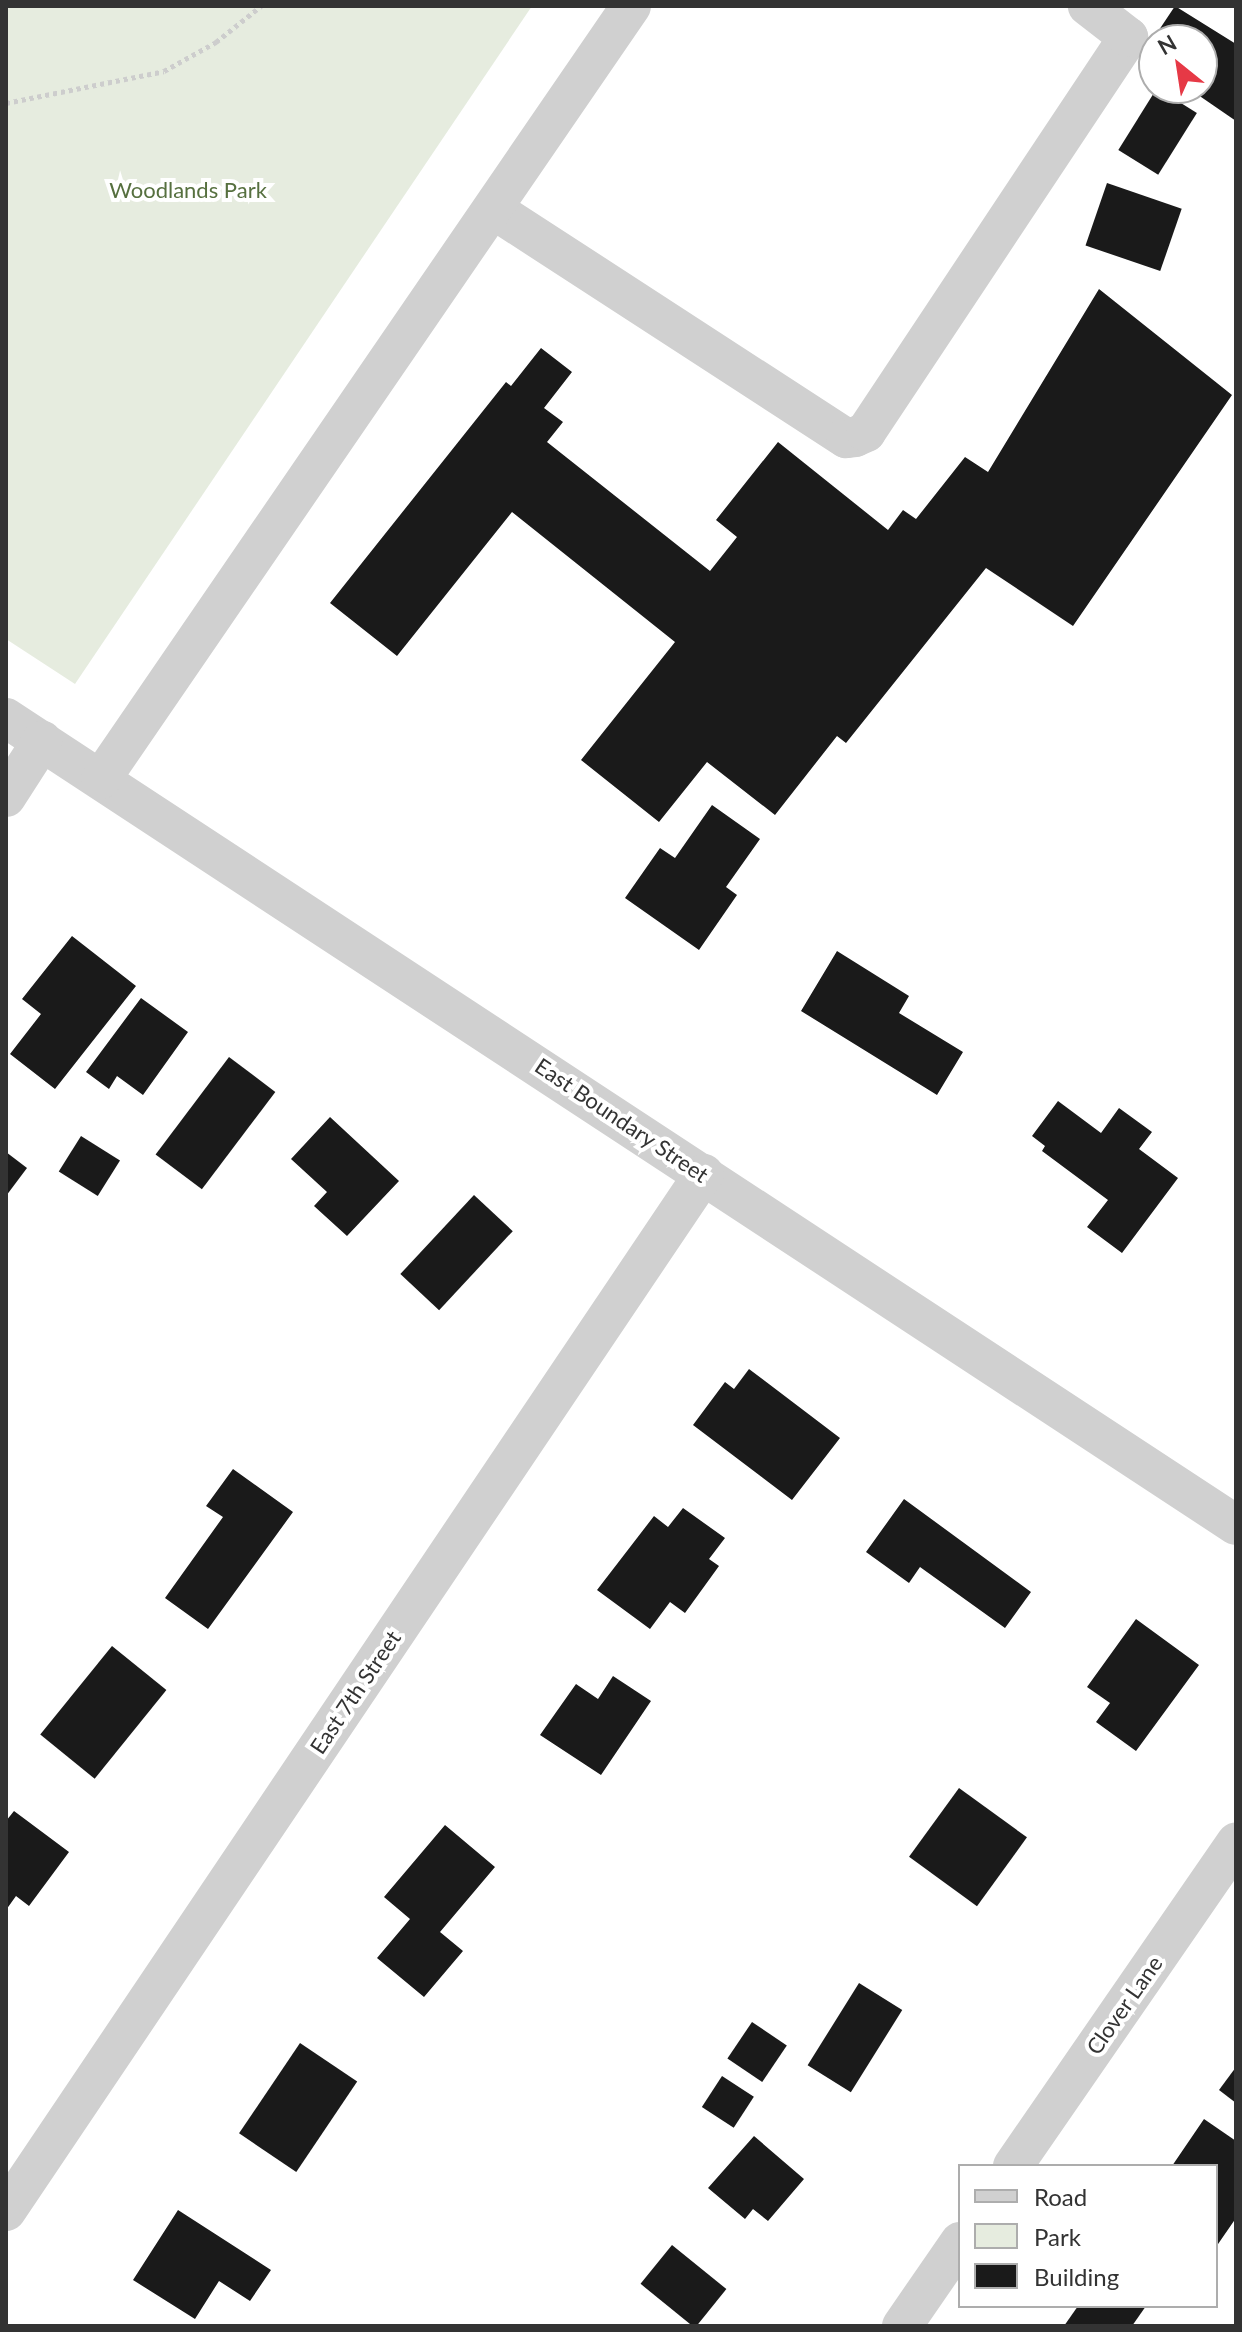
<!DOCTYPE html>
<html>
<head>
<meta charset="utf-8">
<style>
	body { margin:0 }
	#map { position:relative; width:1242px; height:2332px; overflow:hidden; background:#fff; font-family:Lato,sans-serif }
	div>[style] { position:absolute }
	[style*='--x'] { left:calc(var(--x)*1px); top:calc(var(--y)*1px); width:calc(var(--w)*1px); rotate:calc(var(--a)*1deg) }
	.green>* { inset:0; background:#e6ecdf }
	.building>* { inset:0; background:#1a1a1a; transform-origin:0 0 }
	.path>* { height:5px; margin-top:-2.5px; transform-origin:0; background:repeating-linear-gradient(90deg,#cdcdcd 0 4px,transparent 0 8px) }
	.minor>* { height:40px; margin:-20px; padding:0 20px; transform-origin:20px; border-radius:20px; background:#d0d0d0 }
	span { translate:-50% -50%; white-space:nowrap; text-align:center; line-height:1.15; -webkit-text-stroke:8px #fff; paint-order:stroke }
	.park-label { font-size:22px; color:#56703f }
	.street-label { font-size:22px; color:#333 }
	.frame { position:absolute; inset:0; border:8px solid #333; pointer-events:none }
	.legend { position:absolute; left:958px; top:2164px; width:260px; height:144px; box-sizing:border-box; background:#fff; border:2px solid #adadad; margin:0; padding:10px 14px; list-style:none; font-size:24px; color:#333 }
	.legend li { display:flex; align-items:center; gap:16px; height:40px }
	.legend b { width:40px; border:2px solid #adadad }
	.north { position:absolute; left:1138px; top:24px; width:80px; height:80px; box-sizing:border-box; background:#fff; border:2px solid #adadad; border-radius:50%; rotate:330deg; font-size:22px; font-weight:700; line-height:32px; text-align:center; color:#333 }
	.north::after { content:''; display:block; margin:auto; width:28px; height:36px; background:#e63946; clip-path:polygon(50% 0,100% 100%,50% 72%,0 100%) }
</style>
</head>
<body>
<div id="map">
	<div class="green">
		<i style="clip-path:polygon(6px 6px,532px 6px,75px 684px,6px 639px)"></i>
	</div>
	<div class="building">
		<i style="clip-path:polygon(1175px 6px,1236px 44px,1236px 121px,1188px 88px,1202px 88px,1202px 40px,1154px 40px,1154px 65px,1141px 57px)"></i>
		<i style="left:1157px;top:88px;width:47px;height:73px;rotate:32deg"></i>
		<i style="left:1107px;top:183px;width:79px;height:66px;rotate:19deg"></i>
		<i style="clip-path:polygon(1099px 289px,1232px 395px,1073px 626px,986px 568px,846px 743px,837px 736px,775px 815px,707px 762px,659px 822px,581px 760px,675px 642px,512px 512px,397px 656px,330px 603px,506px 382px,511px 386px,541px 348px,572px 372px,544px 408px,563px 422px,547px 442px,710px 571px,737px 537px,716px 520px,778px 442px,888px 530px,903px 510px,916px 519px,965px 457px,988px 472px)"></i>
		<i style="clip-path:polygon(712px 805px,760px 839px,726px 887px,737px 895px,699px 950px,625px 898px,660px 848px,675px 858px)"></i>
		<i style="clip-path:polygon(72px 936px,136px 986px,55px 1089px,10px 1054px,41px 1014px,22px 999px)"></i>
		<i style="clip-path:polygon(837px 951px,909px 996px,899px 1013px,963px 1052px,937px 1095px,801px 1011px)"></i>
		<i style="clip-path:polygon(141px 998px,188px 1032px,143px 1095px,117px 1076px,109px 1089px,86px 1072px)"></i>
		<i style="left:229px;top:1057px;width:58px;height:122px;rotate:37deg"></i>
		<i style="clip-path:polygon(1058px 1101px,1101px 1133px,1119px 1108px,1152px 1132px,1139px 1149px,1178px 1178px,1122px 1253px,1087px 1227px,1108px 1200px,1042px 1151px,1045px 1146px,1032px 1136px)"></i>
		<i style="clip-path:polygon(330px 1117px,399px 1181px,347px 1236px,314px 1206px,327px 1192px,291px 1159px)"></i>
		<i style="left:81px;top:1136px;width:46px;height:42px;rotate:32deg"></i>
		<i style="clip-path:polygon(6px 1152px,27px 1168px,6px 1196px)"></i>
		<i style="left:474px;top:1195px;width:53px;height:108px;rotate:43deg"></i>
		<i style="clip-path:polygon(749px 1369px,840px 1438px,792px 1500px,693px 1425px,725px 1382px,734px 1389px)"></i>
		<i style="clip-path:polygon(233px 1469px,293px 1512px,208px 1629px,165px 1598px,223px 1517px,206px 1506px)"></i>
		<i style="clip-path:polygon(904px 1499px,1031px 1592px,1005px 1628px,920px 1567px,909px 1583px,866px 1552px)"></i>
		<i style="clip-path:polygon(683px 1508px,725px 1538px,709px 1559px,719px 1566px,685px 1613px,670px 1602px,650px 1629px,597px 1590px,654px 1516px,668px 1527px)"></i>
		<i style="clip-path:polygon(1136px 1619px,1199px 1665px,1136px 1751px,1096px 1722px,1110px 1703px,1087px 1687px)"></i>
		<i style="left:112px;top:1646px;width:70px;height:114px;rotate:39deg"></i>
		<i style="clip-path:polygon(613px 1676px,651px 1701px,601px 1775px,540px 1735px,576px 1684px,598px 1699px)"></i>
		<i style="left:959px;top:1788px;width:84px;height:85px;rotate:36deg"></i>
		<i style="clip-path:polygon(14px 1811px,69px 1852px,29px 1906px,16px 1896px,6px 1910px,6px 1821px)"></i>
		<i style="clip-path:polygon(445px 1825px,495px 1867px,440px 1932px,463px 1951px,424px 1997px,377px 1958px,410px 1919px,384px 1897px)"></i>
		<i style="left:859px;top:1983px;width:51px;height:97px;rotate:32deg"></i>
		<i style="left:752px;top:2022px;width:42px;height:44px;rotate:34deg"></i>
		<i style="left:300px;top:2043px;width:69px;height:109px;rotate:34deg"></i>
		<i style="clip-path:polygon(1236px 2067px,1236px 2103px,1219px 2090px)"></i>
		<i style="left:722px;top:2076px;width:38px;height:37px;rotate:33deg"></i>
		<i style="clip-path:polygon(1204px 2119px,1236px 2141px,1236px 2218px,1216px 2247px,1216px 2166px,1172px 2166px)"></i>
		<i style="clip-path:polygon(754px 2136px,804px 2179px,768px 2221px,753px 2209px,745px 2219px,708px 2188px)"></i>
		<i style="clip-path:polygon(178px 2210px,271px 2270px,250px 2301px,219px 2281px,195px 2319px,133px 2280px)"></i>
		<i style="left:672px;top:2245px;width:70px;height:50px;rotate:39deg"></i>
		<i style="clip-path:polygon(1078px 2306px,1146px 2306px,1132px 2326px,1064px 2326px)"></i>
	</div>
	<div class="path">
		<i style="--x:6;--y:103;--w:161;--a:-11.4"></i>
		<i style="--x:164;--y:71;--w:60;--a:-29.1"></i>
		<i style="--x:216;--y:42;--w:58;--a:-38.7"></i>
	</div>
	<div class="minor">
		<i style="--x:493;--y:209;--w:421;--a:33"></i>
		<i style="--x:846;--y:438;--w:9;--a:-6"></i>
		<i style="--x:855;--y:437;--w:12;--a:-24"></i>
		<i style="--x:866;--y:432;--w:474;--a:-56.4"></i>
		<i style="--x:1128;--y:37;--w:51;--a:-142.2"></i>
		<i style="--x:6;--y:718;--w:1471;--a:33.27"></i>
		<i style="--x:101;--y:779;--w:937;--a:-55.56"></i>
		<i style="--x:6;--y:797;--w:67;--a:-57.3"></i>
		<i style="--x:1013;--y:2166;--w:393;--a:-55.4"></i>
		<i style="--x:6;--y:2211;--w:1250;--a:-56.06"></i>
		<i style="--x:902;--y:2326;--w:102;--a:-55.4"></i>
	</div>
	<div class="park-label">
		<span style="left:188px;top:190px">Woodlands Park</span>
	</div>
	<div class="street-label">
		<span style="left:622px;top:1120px;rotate:34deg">East Boundary Street</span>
		<span style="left:355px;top:1692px;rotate:-56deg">East 7th Street</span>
		<span style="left:1124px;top:2005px;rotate:-55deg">Clover Lane</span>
	</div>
	<div class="frame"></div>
	<ul class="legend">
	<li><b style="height:10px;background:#d0d0d0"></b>Road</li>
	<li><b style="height:22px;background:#e6ecdf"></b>Park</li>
	<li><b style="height:22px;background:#1a1a1a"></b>Building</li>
	</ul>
	<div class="north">N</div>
</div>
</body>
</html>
